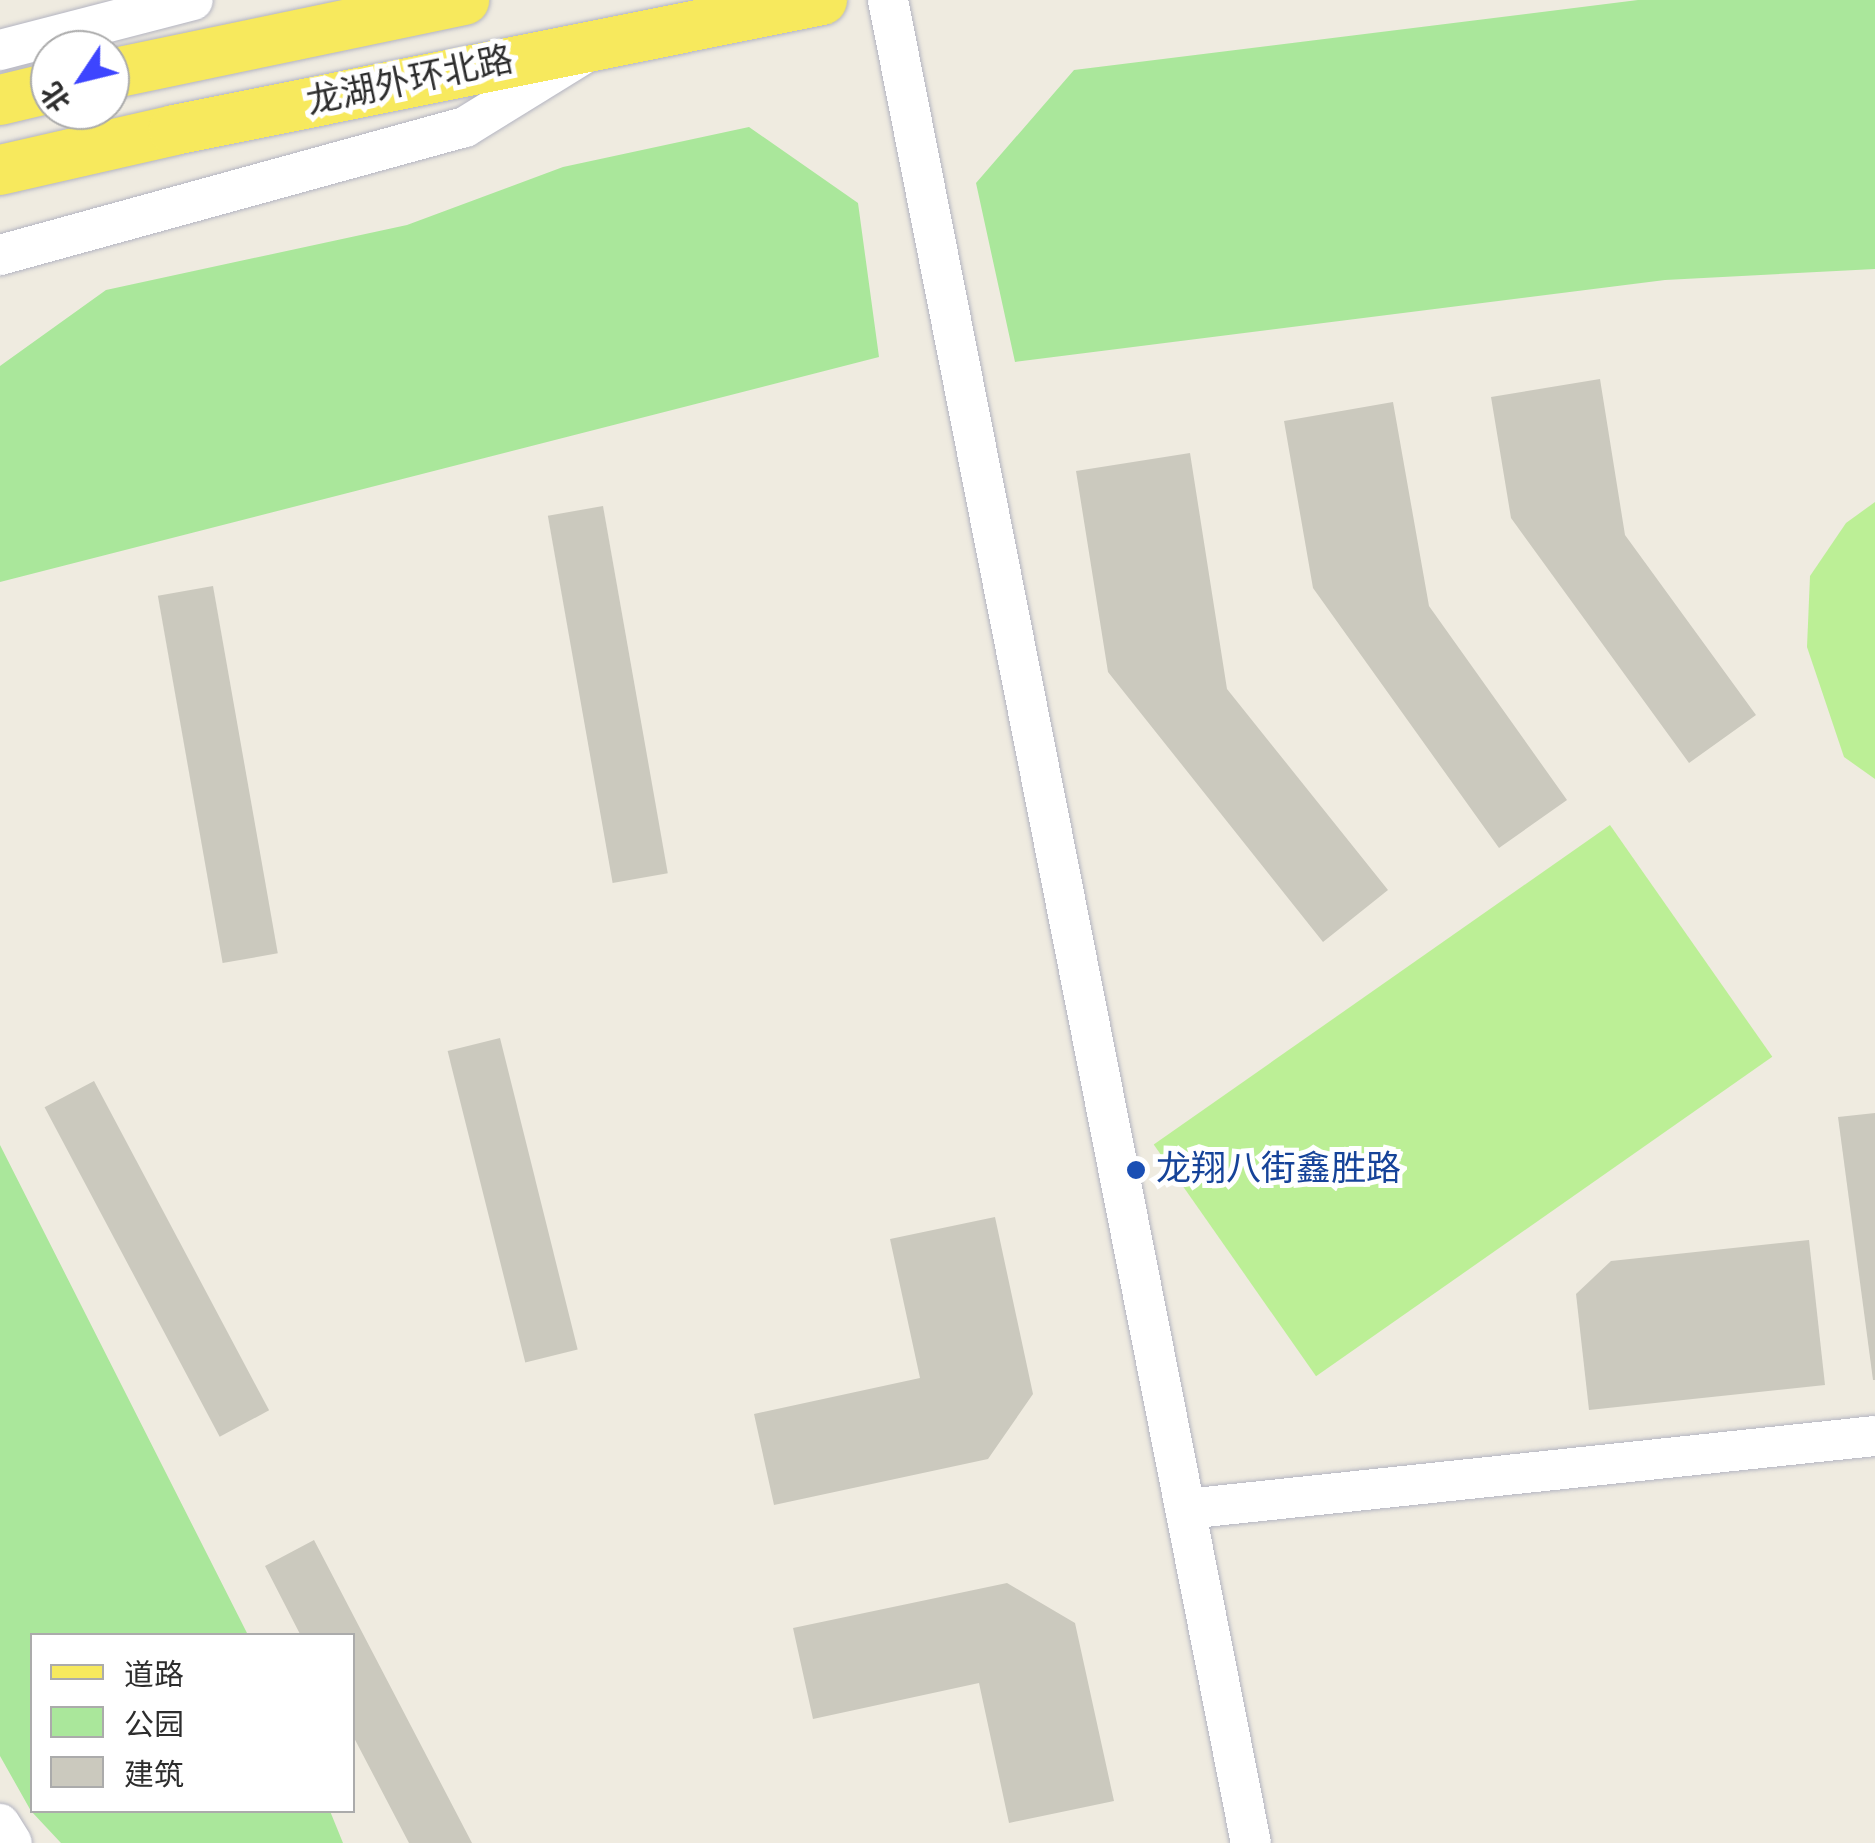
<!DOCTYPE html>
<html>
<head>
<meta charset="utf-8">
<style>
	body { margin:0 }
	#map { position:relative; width:1875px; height:1843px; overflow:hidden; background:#efebe0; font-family:"Sofia Sans Condensed","Noto Sans SC",sans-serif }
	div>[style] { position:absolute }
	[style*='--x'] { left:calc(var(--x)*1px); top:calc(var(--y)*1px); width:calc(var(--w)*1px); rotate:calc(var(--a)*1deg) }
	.green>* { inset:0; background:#aae79b }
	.pitch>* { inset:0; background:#bcef96; transform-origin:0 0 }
	.building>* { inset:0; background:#cbc9be; transform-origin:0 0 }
	.roads { filter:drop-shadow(0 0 2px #b3b4c1) drop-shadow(0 0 2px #b3b4c1) }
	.minor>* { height:40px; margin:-20px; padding:0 20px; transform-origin:20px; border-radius:20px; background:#fff }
	.major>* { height:50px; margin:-25px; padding:0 25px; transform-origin:25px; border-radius:25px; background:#f7e95d }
	.dots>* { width:28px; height:28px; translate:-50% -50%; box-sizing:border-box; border:5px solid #fff; border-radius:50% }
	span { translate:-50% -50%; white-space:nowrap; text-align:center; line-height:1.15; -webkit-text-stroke:10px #fff; paint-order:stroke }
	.street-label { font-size:35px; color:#2d2d2d }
	.transit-label { font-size:35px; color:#164399 }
	.left { translate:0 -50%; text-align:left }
	.legend { position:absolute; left:30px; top:1633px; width:325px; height:180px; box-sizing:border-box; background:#fff; border:2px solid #ababab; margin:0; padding:12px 18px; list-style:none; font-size:30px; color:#2d2d2d }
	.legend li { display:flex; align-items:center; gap:20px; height:50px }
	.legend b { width:50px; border:2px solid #ababab }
	.north { position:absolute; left:30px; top:30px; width:100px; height:100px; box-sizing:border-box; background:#fff; border:2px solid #ababab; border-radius:50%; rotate:235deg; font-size:28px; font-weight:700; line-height:40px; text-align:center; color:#2d2d2d }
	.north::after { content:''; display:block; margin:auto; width:35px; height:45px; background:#3d45ff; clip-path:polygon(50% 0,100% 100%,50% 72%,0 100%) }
</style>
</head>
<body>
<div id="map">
	<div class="green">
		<i style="clip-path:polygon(1638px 0,1875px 0,1875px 269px,1665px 280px,1015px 362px,976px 183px,1074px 70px)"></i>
		<i style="clip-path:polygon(749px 127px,858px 203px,879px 357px,0 582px,0 366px,106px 290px,407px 225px,563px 167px)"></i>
		<i style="clip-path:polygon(0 1145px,248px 1635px,32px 1636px,32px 1810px,330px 1811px,343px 1843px,61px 1843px,31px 1811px,0 1756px)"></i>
	</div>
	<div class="pitch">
		<i style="clip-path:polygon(1875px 502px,1875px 779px,1844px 757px,1807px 647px,1810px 576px,1846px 523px)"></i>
		<i style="left:1610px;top:825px;width:283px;height:557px;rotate:55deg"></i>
	</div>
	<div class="building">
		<i style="clip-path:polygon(1600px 379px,1625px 535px,1756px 715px,1689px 763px,1511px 518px,1491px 397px)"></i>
		<i style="clip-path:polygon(1393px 402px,1429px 606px,1567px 800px,1499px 848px,1313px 588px,1284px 421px)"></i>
		<i style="clip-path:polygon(1190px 453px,1227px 689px,1388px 890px,1323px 942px,1108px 672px,1076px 471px)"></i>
		<i style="left:603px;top:506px;width:373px;height:56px;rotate:80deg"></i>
		<i style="left:213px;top:586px;width:373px;height:56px;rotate:80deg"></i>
		<i style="left:500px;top:1038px;width:321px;height:54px;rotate:76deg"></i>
		<i style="left:94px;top:1081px;width:373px;height:56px;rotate:62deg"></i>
		<i style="clip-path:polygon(1875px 1113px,1875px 1380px,1873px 1380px,1838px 1117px)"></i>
		<i style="clip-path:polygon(995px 1217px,1033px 1394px,988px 1459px,774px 1505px,754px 1414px,920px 1378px,890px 1239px)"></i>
		<i style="clip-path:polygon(1809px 1240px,1825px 1385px,1589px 1410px,1576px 1294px,1611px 1261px)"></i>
		<i style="clip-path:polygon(314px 1540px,472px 1843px,409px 1843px,352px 1734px,352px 1636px,301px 1636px,265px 1566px)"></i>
		<i style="clip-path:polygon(1007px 1583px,1075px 1623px,1114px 1801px,1009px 1823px,979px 1683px,813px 1719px,793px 1628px)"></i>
	</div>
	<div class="roads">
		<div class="minor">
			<i style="--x:888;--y:0;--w:1878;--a:78.86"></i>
			<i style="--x:0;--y:50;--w:199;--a:-14.5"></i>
			<i style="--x:0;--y:255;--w:482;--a:-15.4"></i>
			<i style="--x:465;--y:127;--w:139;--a:-31.7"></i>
			<i style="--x:1186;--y:1509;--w:693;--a:-6.05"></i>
			<i style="--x:0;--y:1824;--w:22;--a:58"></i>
		</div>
		<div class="major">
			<i style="--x:110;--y:74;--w:362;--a:-11.8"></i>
			<i style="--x:0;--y:100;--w:51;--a:-13.5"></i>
			<i style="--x:0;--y:170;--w:179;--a:-12.9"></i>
			<i style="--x:174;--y:130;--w:661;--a:-11.34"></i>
		</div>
	</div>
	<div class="dots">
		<i style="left:1136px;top:1170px;background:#1a4fb4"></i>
	</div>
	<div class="street-label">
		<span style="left:410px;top:82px;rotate:-12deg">龙湖外环北路</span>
	</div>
	<div class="transit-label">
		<span class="left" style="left:1156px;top:1170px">龙翔八街鑫胜路</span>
	</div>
	<ul class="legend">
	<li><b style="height:12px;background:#f7e95d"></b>道路</li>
	<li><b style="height:28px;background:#aae79b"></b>公园</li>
	<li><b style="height:28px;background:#cbc9be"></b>建筑</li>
	</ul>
	<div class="north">北</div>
</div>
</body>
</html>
